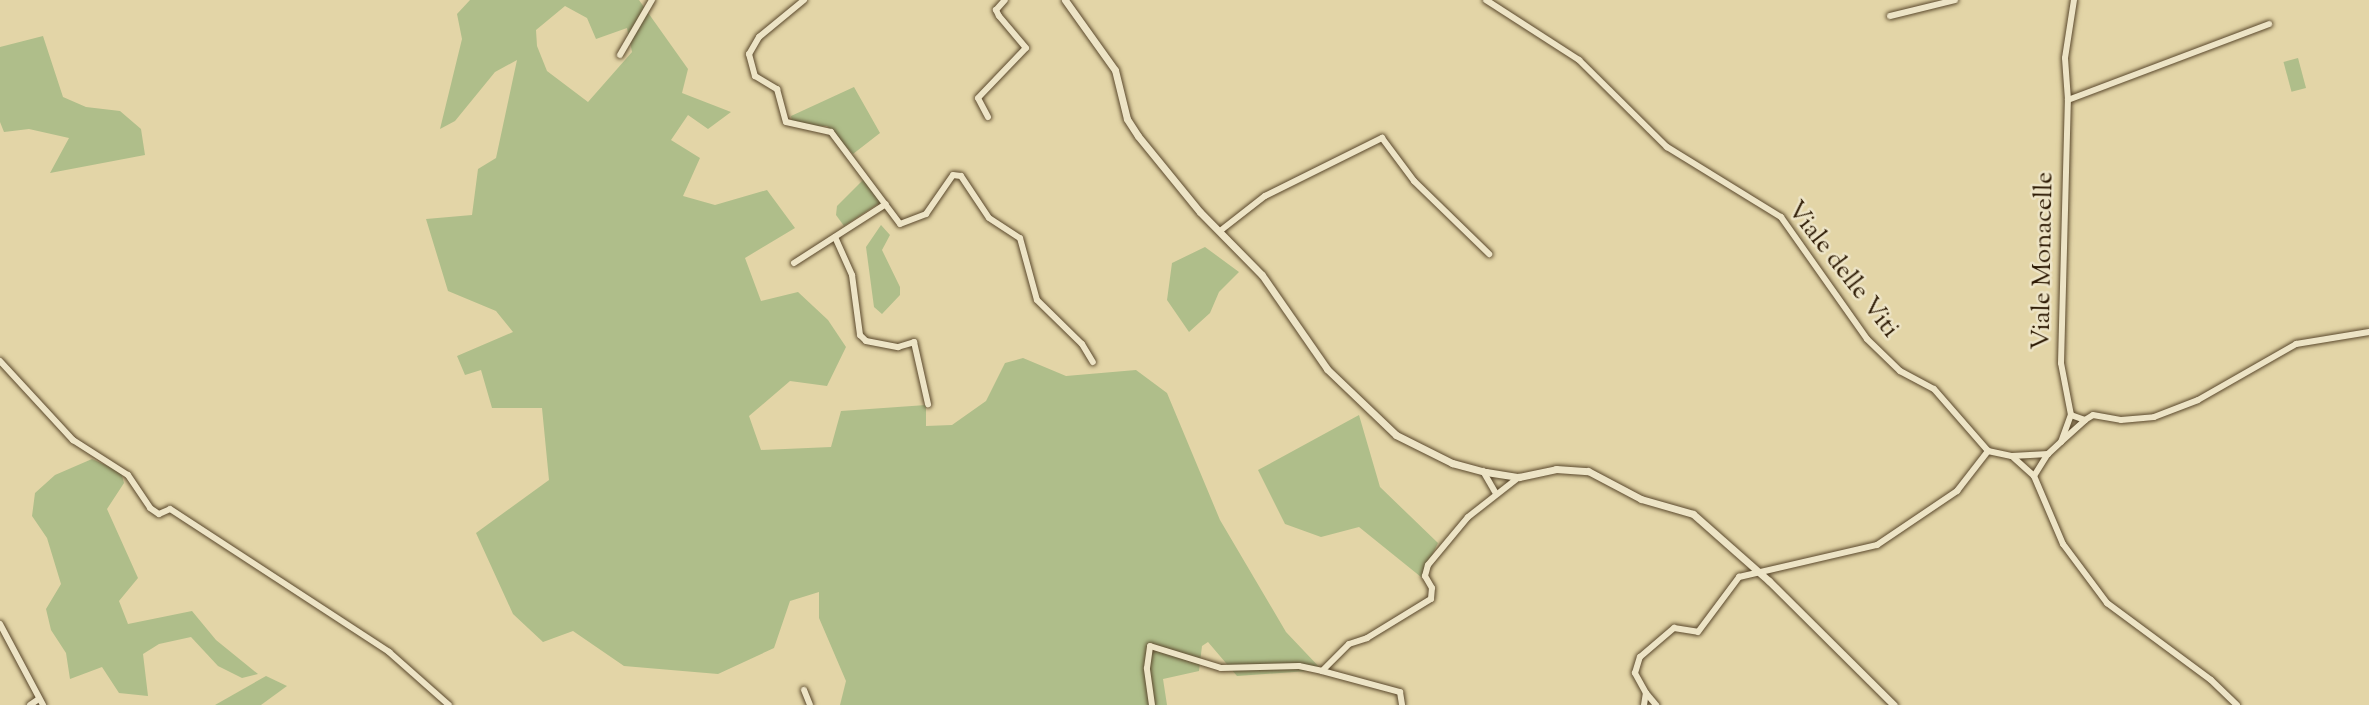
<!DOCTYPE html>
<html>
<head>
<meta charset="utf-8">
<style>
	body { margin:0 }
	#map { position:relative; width:2369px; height:705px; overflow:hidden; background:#e3d5a7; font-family:"Sorts Mill Goudy",serif }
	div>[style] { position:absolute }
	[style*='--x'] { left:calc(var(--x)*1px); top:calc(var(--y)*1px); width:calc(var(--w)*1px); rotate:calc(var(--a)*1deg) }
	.green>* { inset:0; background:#afbe8a; transform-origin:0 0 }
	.roads { filter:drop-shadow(0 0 2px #5a482c) drop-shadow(0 0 2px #5a482c) }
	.minor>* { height:6px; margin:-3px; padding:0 3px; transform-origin:3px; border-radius:3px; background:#ede4c6 }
	.tertiary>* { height:7px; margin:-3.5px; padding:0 3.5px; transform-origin:3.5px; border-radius:3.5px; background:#ede4c6 }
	span { translate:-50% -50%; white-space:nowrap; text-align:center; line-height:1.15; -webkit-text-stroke:5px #ede4c6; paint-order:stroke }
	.street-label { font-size:26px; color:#2c1903 }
</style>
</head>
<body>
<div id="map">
	<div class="green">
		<i style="clip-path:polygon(evenodd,470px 0,639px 0,688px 69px,682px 93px,731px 112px,708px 129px,688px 115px,671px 140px,700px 158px,683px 196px,715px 205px,767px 190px,795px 228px,745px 258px,761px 301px,798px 292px,828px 320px,846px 347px,827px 386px,790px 381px,749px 416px,761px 450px,831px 447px,841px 411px,926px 405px,926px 426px,952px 425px,986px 401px,1005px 363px,1023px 358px,1066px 376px,1136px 370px,1167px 393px,1220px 520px,1286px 632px,1322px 670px,1237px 676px,1208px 642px,1202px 646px,1199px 671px,1163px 679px,1167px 705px,840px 705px,846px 681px,819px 618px,819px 592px,790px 601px,774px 648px,718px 674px,624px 666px,573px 631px,543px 642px,513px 614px,476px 533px,549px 480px,542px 408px,492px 408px,481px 370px,465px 375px,457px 356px,513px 332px,496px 311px,448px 291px,426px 219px,472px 215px,478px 169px,496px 158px,517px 60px,495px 72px,455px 121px,440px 129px,462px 39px,457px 14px,470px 0,565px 6px,587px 18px,596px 39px,627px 28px,632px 52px,588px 102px,547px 71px,537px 46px,536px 30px,565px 6px)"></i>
		<i style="clip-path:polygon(43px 36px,63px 97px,86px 107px,120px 111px,141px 129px,145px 155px,50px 173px,69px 138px,29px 129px,4px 132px,0 122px,0 47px)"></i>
		<i style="left:2298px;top:58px;width:31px;height:15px;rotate:75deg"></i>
		<i style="clip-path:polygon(854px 87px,880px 133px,853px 154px,827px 126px,805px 126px,792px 121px,791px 116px)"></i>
		<i style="clip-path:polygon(863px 180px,881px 202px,844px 226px,836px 215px,837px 206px)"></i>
		<i style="clip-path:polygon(881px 225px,890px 235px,882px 250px,900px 287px,900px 295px,882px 314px,874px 307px,866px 247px)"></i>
		<i style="clip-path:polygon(1205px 247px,1239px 272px,1219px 292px,1210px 313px,1189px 332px,1167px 300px,1172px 263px)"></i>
		<i style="clip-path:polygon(1359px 415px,1380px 487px,1438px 543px,1421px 577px,1359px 527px,1321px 537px,1285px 524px,1258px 470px)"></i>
		<i style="clip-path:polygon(92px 459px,121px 472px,124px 483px,107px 509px,138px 578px,119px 601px,128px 624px,192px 611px,216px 640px,258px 674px,242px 678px,218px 666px,191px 637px,159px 644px,143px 654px,148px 696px,119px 693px,102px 667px,70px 679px,66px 653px,51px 630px,46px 609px,61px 584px,47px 538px,32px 516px,35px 493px,55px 475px)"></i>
		<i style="clip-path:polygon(266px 676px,287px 686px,261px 705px,215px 705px)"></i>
	</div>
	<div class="roads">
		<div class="minor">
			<i style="--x:804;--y:0;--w:58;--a:140.6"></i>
			<i style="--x:759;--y:37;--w:20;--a:120"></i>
			<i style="--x:749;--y:54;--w:23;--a:75"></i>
			<i style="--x:755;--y:76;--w:26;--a:31"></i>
			<i style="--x:777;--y:89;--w:34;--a:75"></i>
			<i style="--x:786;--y:122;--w:46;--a:12.5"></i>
			<i style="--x:831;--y:132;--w:115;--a:53.1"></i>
			<i style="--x:900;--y:224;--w:28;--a:-21"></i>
			<i style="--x:926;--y:214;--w:47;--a:-55.3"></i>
			<i style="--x:953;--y:175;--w:8;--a:7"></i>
			<i style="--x:961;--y:176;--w:50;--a:56.3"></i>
			<i style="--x:989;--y:218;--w:37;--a:33"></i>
			<i style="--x:1020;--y:238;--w:64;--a:74.7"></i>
			<i style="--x:1037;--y:300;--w:63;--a:44.4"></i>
			<i style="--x:1082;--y:344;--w:21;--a:59"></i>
			<i style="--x:1486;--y:0;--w:111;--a:32.8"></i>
			<i style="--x:1579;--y:60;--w:124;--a:44.7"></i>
			<i style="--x:1667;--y:147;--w:134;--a:31.6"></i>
			<i style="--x:1781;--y:217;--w:149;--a:54.8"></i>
			<i style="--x:1867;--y:339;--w:46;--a:44.1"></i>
			<i style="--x:1900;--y:371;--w:38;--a:28"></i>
			<i style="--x:1934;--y:389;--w:82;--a:48.9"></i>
			<i style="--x:1890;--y:16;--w:67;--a:-13.8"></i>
			<i style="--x:620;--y:55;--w:64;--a:-59.8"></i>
			<i style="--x:2068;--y:100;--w:215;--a:-20.7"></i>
			<i style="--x:988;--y:117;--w:21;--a:-118"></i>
			<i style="--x:978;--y:98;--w:69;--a:-46.2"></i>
			<i style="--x:1026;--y:48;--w:42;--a:-130.2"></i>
			<i style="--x:999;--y:16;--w:7;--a:-117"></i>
			<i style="--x:996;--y:10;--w:13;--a:-48"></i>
			<i style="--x:1220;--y:231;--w:57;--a:-37.9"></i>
			<i style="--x:1265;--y:196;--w:131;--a:-26.4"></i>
			<i style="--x:1382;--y:138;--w:54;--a:53.3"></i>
			<i style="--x:1414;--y:181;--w:105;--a:44.2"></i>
			<i style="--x:835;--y:237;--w:42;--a:65.9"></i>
			<i style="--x:852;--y:275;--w:61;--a:82.4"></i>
			<i style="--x:860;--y:335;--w:8;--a:45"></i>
			<i style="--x:866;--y:341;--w:33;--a:11"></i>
			<i style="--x:898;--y:347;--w:17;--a:-17"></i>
			<i style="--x:914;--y:342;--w:64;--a:77.3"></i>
			<i style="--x:794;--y:263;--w:109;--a:-32.7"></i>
			<i style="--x:0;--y:361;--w:108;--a:47.3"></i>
			<i style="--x:73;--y:440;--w:65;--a:32.5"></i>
			<i style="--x:128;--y:475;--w:40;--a:56"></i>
			<i style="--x:150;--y:508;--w:11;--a:34"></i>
			<i style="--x:159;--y:514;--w:12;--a:-24"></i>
			<i style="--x:170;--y:509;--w:262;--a:33.1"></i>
			<i style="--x:389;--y:652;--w:80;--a:41.5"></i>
			<i style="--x:2071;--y:415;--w:15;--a:20"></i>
			<i style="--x:2085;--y:420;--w:9;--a:-32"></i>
			<i style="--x:2093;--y:415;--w:28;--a:10"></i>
			<i style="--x:2121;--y:420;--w:33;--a:-5"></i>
			<i style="--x:2154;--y:417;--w:47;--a:-21.1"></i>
			<i style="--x:2198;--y:400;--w:113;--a:-29.7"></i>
			<i style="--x:2296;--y:344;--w:74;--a:-9.3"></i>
			<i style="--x:2062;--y:441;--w:31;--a:-42"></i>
			<i style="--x:1988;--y:451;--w:25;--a:12"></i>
			<i style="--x:2012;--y:456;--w:36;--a:-3"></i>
			<i style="--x:2048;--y:454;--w:18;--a:-43"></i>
			<i style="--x:2061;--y:442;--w:29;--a:-70"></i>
			<i style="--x:2071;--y:415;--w:53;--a:-100.9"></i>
			<i style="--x:2061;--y:363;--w:263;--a:-88.5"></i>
			<i style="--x:2068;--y:100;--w:42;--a:-94.1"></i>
			<i style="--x:2065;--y:58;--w:59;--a:-81.2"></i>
			<i style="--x:2014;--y:458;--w:27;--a:42"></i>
			<i style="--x:2034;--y:476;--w:74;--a:66.9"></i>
			<i style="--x:2063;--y:544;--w:74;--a:53.3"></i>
			<i style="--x:2107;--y:603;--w:129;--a:36.5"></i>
			<i style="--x:2211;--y:680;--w:36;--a:44"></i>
			<i style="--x:1483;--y:471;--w:24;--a:60"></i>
			<i style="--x:2034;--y:476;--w:26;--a:-58"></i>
			<i style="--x:0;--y:624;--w:92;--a:62"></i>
			<i style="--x:1322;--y:671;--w:81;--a:15.1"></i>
			<i style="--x:1400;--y:692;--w:13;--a:81"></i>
			<i style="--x:804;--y:690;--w:16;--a:68"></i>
			<i style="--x:1646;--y:693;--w:16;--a:50"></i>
			<i style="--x:30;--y:705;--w:11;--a:-34"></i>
			<i style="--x:1152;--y:705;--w:37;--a:-98"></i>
			<i style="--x:1147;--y:668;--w:22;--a:-82"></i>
			<i style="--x:1150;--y:646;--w:74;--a:17.2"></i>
			<i style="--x:1221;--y:668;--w:78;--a:-1.5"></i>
			<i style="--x:1299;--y:666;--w:24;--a:12"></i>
			<i style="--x:1322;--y:671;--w:38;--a:-45"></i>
			<i style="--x:1349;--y:644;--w:19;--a:-18"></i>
			<i style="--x:1367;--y:638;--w:75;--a:-31.4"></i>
			<i style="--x:1431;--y:599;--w:11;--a:-85"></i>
			<i style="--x:1432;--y:588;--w:14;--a:-120"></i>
			<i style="--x:1425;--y:576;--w:11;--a:-75"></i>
			<i style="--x:1428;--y:565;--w:62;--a:-50.2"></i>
			<i style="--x:1468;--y:517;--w:65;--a:-38.1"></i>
			<i style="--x:1644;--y:705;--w:12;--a:-81"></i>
			<i style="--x:1646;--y:693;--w:23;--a:-119"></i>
			<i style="--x:1635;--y:673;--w:17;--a:-73"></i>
			<i style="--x:1640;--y:657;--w:45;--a:-40.5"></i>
			<i style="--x:1674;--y:628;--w:24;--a:9"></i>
			<i style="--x:1698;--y:632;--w:69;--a:-53.3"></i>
			<i style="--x:1739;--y:577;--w:142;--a:-13.1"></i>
			<i style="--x:1877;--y:545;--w:97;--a:-34"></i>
			<i style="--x:1957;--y:491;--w:51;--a:-52.2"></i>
		</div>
		<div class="tertiary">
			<i style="--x:1065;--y:0;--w:86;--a:54.5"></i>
			<i style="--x:1115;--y:70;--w:50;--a:76.2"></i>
			<i style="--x:1127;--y:119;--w:20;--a:57"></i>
			<i style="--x:1138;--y:136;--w:98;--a:50.8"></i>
			<i style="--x:1200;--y:212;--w:88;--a:45.5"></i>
			<i style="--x:1262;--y:275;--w:114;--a:55.3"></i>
			<i style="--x:1327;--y:369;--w:95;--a:43.7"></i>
			<i style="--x:1396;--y:435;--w:63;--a:26.6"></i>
			<i style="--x:1452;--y:463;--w:35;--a:15"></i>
			<i style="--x:1486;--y:472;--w:33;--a:9"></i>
			<i style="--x:1519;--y:477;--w:38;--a:-12"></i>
			<i style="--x:1556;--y:469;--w:32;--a:4"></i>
			<i style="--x:1588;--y:471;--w:60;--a:27.8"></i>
			<i style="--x:1641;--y:499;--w:54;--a:16.1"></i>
			<i style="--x:1693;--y:514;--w:101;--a:41.4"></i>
			<i style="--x:1769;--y:581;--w:176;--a:44.8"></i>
		</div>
	</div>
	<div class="street-label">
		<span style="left:2044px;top:261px;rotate:-89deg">Viale Monacelle</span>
		<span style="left:1842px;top:270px;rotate:52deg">Viale delle Viti</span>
	</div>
</div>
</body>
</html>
